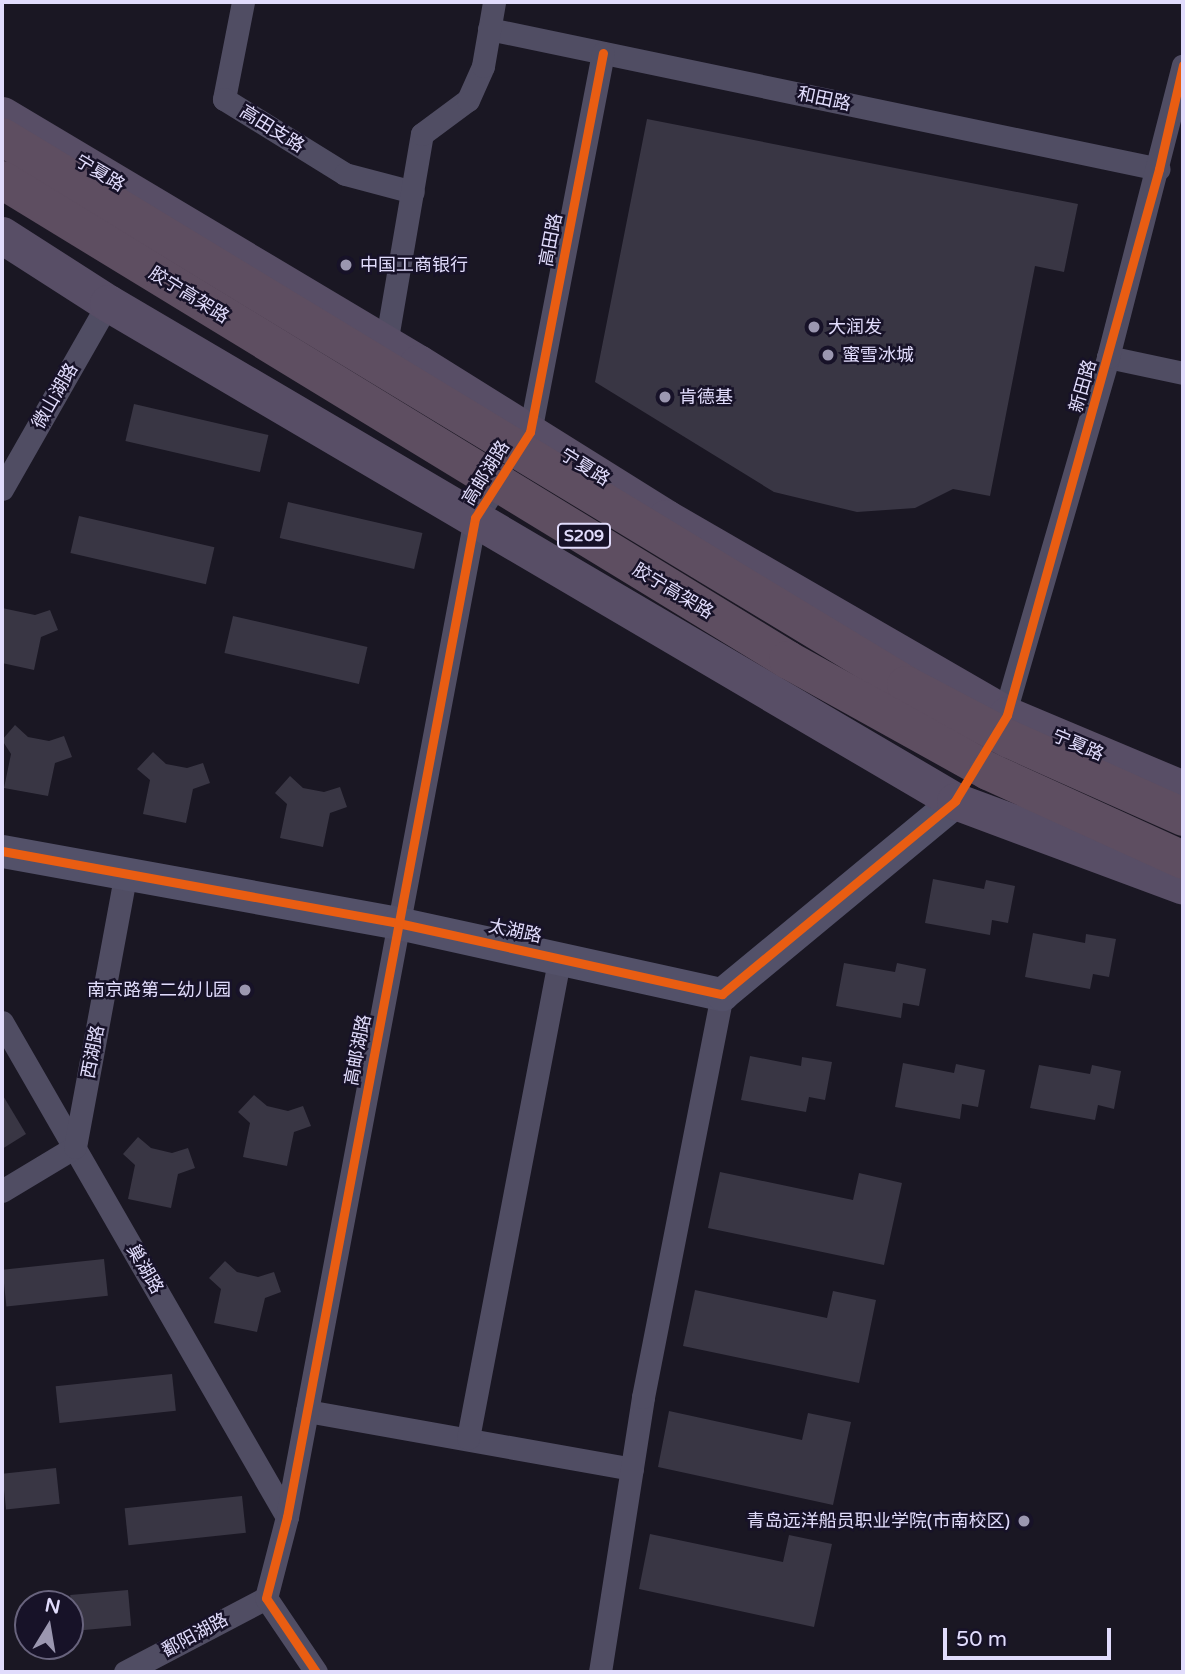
<!DOCTYPE html>
<html>
<head>
<meta charset="utf-8">
<style>
	body { margin:0 }
	#map { position:relative; width:1185px; height:1674px; overflow:hidden; background:#1a1723; font-family:"Varela Round","Noto Sans SC",sans-serif }
	div>[style] { position:absolute }
	[style*='--x'] { left:calc(var(--x)*1px); top:calc(var(--y)*1px); width:calc(var(--w)*1px); rotate:calc(var(--a)*1deg) }
	.building>* { inset:0; background:#393644; transform-origin:0 0 }
	.street>* { height:23px; margin:-11.5px; padding:0 11.5px; transform-origin:11.5px; border-radius:11.5px; background:#504d63 }
	.secondary>* { height:33px; margin:-16.5px; padding:0 16.5px; transform-origin:16.5px; border-radius:16.5px; background:#535169 }
	.primary>* { height:37px; margin:-18.5px; padding:0 18.5px; transform-origin:18.5px; border-radius:18.5px; background:#584e66 }
	.highway-bridge>* { height:38px; margin:-19px; padding:0 19px; transform-origin:19px; border-radius:19px; background:#5e4e61 }
	.cycleway>* { height:9px; margin:-4.5px; padding:0 4.5px; transform-origin:4.5px; border-radius:4.5px; background:#e95d12 }
	.dots>* { width:19px; height:19px; translate:-50% -50%; box-sizing:border-box; border:4px solid #171228; border-radius:50% }
	span { translate:-50% -50%; white-space:nowrap; text-align:center; line-height:1.15; -webkit-text-stroke:5px #171228; paint-order:stroke }
	.shield-label span { padding:2px 5px; background:#171228; border:2px solid; border-radius:5px; -webkit-text-stroke-width:0 }
	.shield-label { font-size:16px; color:#e1dcfc; font-weight:700 }
	.street-label { font-size:18px; color:#e1dcfc }
	.poi-label { font-size:18px; color:#e1dcfc }
	.left { translate:0 -50%; text-align:left }
	.right { translate:-100% -50%; text-align:right }
	.frame { position:absolute; inset:0; border:4px solid #e1dcfc; pointer-events:none }
	.north { position:absolute; left:14px; top:1590px; width:70px; height:70px; box-sizing:border-box; background:#171228; border:2px solid #68637d; border-radius:50%; rotate:11deg; font-size:19px; font-weight:700; line-height:28px; text-align:center; color:#e1dcfc }
	.north::after { content:''; display:block; margin:auto; width:24px; height:32px; background:#9b97b0; clip-path:polygon(50% 0,100% 100%,50% 72%,0 100%) }
	.scale { position:absolute; left:943px; top:1628px; width:168px; height:32px; box-sizing:border-box; border:4px solid #e1dcfc; border-top:0; padding-left:9px; font-size:21px; line-height:24px; white-space:nowrap; color:#e1dcfc; -webkit-text-stroke:5px #171228; paint-order:stroke }
</style>
</head>
<body>
<div id="map">
	<div class="building">
		<i style="clip-path:polygon(647px 119px,1078px 204px,1064px 272px,1035px 266px,990px 496px,953px 489px,915px 508px,857px 512px,774px 492px,595px 382px)"></i>
		<i style="left:134px;top:404px;width:138px;height:38px;rotate:13deg"></i>
		<i style="left:288px;top:502px;width:138px;height:37px;rotate:13deg"></i>
		<i style="left:79px;top:516px;width:139px;height:38px;rotate:13deg"></i>
		<i style="clip-path:polygon(2px 608px,35px 615px,50px 610px,58px 630px,41px 637px,34px 670px,2px 663px)"></i>
		<i style="left:233px;top:616px;width:138px;height:38px;rotate:13deg"></i>
		<i style="clip-path:polygon(15px 725px,28px 737px,49px 741px,64px 736px,72px 757px,55px 763px,48px 796px,4px 788px,11px 754px,2px 740px)"></i>
		<i style="clip-path:polygon(153px 752px,166px 764px,187px 768px,203px 763px,210px 783px,193px 789px,186px 823px,143px 814px,150px 780px,137px 769px)"></i>
		<i style="clip-path:polygon(290px 776px,303px 788px,324px 792px,340px 787px,347px 807px,330px 813px,323px 847px,280px 838px,287px 804px,275px 793px)"></i>
		<i style="clip-path:polygon(933px 879px,984px 889px,986px 880px,1015px 886px,1008px 923px,992px 920px,990px 935px,925px 923px)"></i>
		<i style="clip-path:polygon(1033px 933px,1085px 943px,1086px 934px,1116px 939px,1109px 977px,1093px 974px,1090px 989px,1025px 977px)"></i>
		<i style="clip-path:polygon(844px 963px,895px 972px,897px 963px,926px 969px,919px 1006px,903px 1003px,901px 1018px,836px 1006px)"></i>
		<i style="clip-path:polygon(750px 1056px,801px 1066px,802px 1057px,832px 1062px,825px 1100px,809px 1097px,806px 1112px,741px 1100px)"></i>
		<i style="clip-path:polygon(903px 1063px,954px 1073px,956px 1064px,985px 1070px,978px 1107px,962px 1104px,960px 1119px,895px 1107px)"></i>
		<i style="clip-path:polygon(1039px 1065px,1090px 1074px,1092px 1065px,1121px 1071px,1114px 1109px,1098px 1105px,1095px 1120px,1030px 1108px)"></i>
		<i style="clip-path:polygon(2px 1094px,26px 1134px,2px 1149px)"></i>
		<i style="clip-path:polygon(254px 1095px,267px 1106px,288px 1111px,303px 1106px,311px 1126px,294px 1132px,287px 1166px,243px 1157px,250px 1123px,238px 1112px)"></i>
		<i style="clip-path:polygon(138px 1137px,151px 1148px,172px 1153px,188px 1148px,195px 1168px,178px 1174px,171px 1208px,128px 1199px,135px 1165px,123px 1154px)"></i>
		<i style="clip-path:polygon(720px 1172px,853px 1200px,859px 1173px,902px 1183px,884px 1265px,708px 1228px)"></i>
		<i style="left:104px;top:1259px;width:37px;height:102px;rotate:84deg"></i>
		<i style="clip-path:polygon(225px 1261px,237px 1272px,258px 1277px,274px 1272px,281px 1292px,265px 1298px,257px 1332px,214px 1323px,221px 1289px,209px 1278px)"></i>
		<i style="clip-path:polygon(695px 1290px,827px 1318px,833px 1291px,876px 1300px,859px 1383px,683px 1346px)"></i>
		<i style="left:172px;top:1374px;width:37px;height:117px;rotate:84deg"></i>
		<i style="clip-path:polygon(669px 1411px,802px 1440px,808px 1413px,851px 1422px,833px 1505px,658px 1467px)"></i>
		<i style="left:56px;top:1468px;width:36px;height:54px;rotate:84deg"></i>
		<i style="left:242px;top:1496px;width:37px;height:118px;rotate:84deg"></i>
		<i style="clip-path:polygon(650px 1534px,783px 1562px,789px 1535px,832px 1544px,814px 1627px,639px 1589px)"></i>
		<i style="left:128px;top:1590px;width:36px;height:58px;rotate:85deg"></i>
	</div>
	<div class="street">
		<i style="--x:243;--y:2;--w:99;--a:101.1"></i>
		<i style="--x:224;--y:99;--w:142;--a:31.8"></i>
		<i style="--x:345;--y:174;--w:70;--a:14.8"></i>
		<i style="--x:489;--y:29;--w:684;--a:11.8"></i>
		<i style="--x:386;--y:344;--w:213;--a:-80.3"></i>
		<i style="--x:422;--y:134;--w:57;--a:-36.5"></i>
		<i style="--x:468;--y:100;--w:37;--a:-66"></i>
		<i style="--x:483;--y:66;--w:65;--a:-80.2"></i>
		<i style="--x:1108;--y:357;--w:77;--a:12"></i>
		<i style="--x:523;--y:443;--w:13;--a:-58"></i>
		<i style="--x:530;--y:432;--w:386;--a:-79.1"></i>
		<i style="--x:2;--y:489;--w:214;--a:-60.3"></i>
		<i style="--x:1001;--y:726;--w:384;--a:-73.8"></i>
		<i style="--x:1108;--y:357;--w:301;--a:-75.6"></i>
		<i style="--x:2;--y:1022;--w:571;--a:60.07"></i>
		<i style="--x:2;--y:1191;--w:85;--a:-31.1"></i>
		<i style="--x:75;--y:1147;--w:279;--a:-79.5"></i>
		<i style="--x:307;--y:1411;--w:330;--a:10.1"></i>
		<i style="--x:468;--y:1438;--w:490;--a:-79.2"></i>
		<i style="--x:125;--y:1672;--w:159;--a:-27.7"></i>
		<i style="--x:316;--y:1672;--w:89;--a:-124"></i>
		<i style="--x:266;--y:1598;--w:84;--a:-75.5"></i>
		<i style="--x:287;--y:1517;--w:1017;--a:-79.34"></i>
		<i style="--x:475;--y:518;--w:51;--a:-56.9"></i>
		<i style="--x:600;--y:1672;--w:278;--a:-81.1"></i>
		<i style="--x:643;--y:1397;--w:411;--a:-78.9"></i>
	</div>
	<div class="secondary">
		<i style="--x:2;--y:851;--w:402;--a:10.3"></i>
		<i style="--x:398;--y:923;--w:332;--a:12.4"></i>
		<i style="--x:722;--y:994;--w:303;--a:-39.6"></i>
	</div>
	<div class="primary">
		<i style="--x:2;--y:115;--w:484;--a:30.8"></i>
		<i style="--x:418;--y:363;--w:292;--a:32"></i>
		<i style="--x:666;--y:518;--w:394;--a:30"></i>
		<i style="--x:1007;--y:715;--w:191;--a:22.8"></i>
		<i style="--x:2;--y:235;--w:126;--a:32.7"></i>
		<i style="--x:108;--y:303;--w:983;--a:30.45"></i>
		<i style="--x:955;--y:801;--w:243;--a:20.4"></i>
	</div>
	<div class="highway-bridge">
		<i style="--x:2;--y:137;--w:1057;--a:31.22"></i>
		<i style="--x:906;--y:685;--w:116;--a:27.7"></i>
		<i style="--x:1009;--y:739;--w:191;--a:24.1"></i>
		<i style="--x:2;--y:180;--w:921;--a:31.41"></i>
		<i style="--x:788;--y:660;--w:229;--a:29"></i>
		<i style="--x:988;--y:771;--w:214;--a:24.5"></i>
	</div>
	<div class="cycleway">
		<i style="--x:2;--y:851;--w:402;--a:10.3"></i>
		<i style="--x:398;--y:923;--w:332;--a:12.4"></i>
		<i style="--x:722;--y:994;--w:303;--a:-39.6"></i>
		<i style="--x:955;--y:801;--w:100;--a:-58.8"></i>
		<i style="--x:1007;--y:715;--w:567;--a:-74.44"></i>
		<i style="--x:1159;--y:169;--w:107;--a:-77"></i>
		<i style="--x:316;--y:1672;--w:89;--a:-124"></i>
		<i style="--x:266;--y:1598;--w:84;--a:-75.5"></i>
		<i style="--x:287;--y:1517;--w:1017;--a:-79.34"></i>
		<i style="--x:475;--y:518;--w:102;--a:-57.4"></i>
		<i style="--x:530;--y:432;--w:386;--a:-79.1"></i>
	</div>
	<div class="dots">
		<i style="left:346px;top:265px;background:#9b97b0"></i>
		<i style="left:814px;top:327px;background:#9b97b0"></i>
		<i style="left:828px;top:355px;background:#9b97b0"></i>
		<i style="left:665px;top:397px;background:#9b97b0"></i>
		<i style="left:245px;top:990px;background:#9b97b0"></i>
		<i style="left:1024px;top:1521px;background:#9b97b0"></i>
	</div>
	<div class="shield-label">
		<span style="left:584px;top:536px">S209</span>
	</div>
	<div class="street-label">
		<span style="left:824px;top:99px;rotate:12deg">和田路</span>
		<span style="left:272px;top:129px;rotate:32deg">高田支路</span>
		<span style="left:100px;top:173px;rotate:31deg">宁夏路</span>
		<span style="left:551px;top:240px;rotate:-79deg">高田路</span>
		<span style="left:189px;top:295px;rotate:32deg">胶宁高架路</span>
		<span style="left:1083px;top:386px;rotate:-74deg">新田路</span>
		<span style="left:55px;top:396px;rotate:-60deg">微山湖路</span>
		<span style="left:585px;top:467px;rotate:32deg">宁夏路</span>
		<span style="left:486px;top:473px;rotate:-58deg">高邮湖路</span>
		<span style="left:673px;top:591px;rotate:31deg">胶宁高架路</span>
		<span style="left:1078px;top:745px;rotate:23deg">宁夏路</span>
		<span style="left:515px;top:931px;rotate:12deg">太湖路</span>
		<span style="left:358px;top:1050px;rotate:-79deg">高邮湖路</span>
		<span style="left:93px;top:1052px;rotate:-79deg">西湖路</span>
		<span style="left:145px;top:1269px;rotate:60deg">巢湖路</span>
		<span style="left:195px;top:1635px;rotate:-28deg">鄱阳湖路</span>
	</div>
	<div class="poi-label">
		<span class="left" style="left:360px;top:265px">中国工商银行</span>
		<span class="left" style="left:828px;top:327px">大润发</span>
		<span class="left" style="left:842px;top:355px">蜜雪冰城</span>
		<span class="left" style="left:679px;top:397px">肯德基</span>
		<span class="right" style="left:231px;top:990px">南京路第二幼儿园</span>
		<span class="right" style="left:1010px;top:1521px">青岛远洋船员职业学院(市南校区)</span>
	</div>
	<div class="frame"></div>
	<div class="north">N</div>
	<div class="scale">50 m</div>
</div>
</body>
</html>
